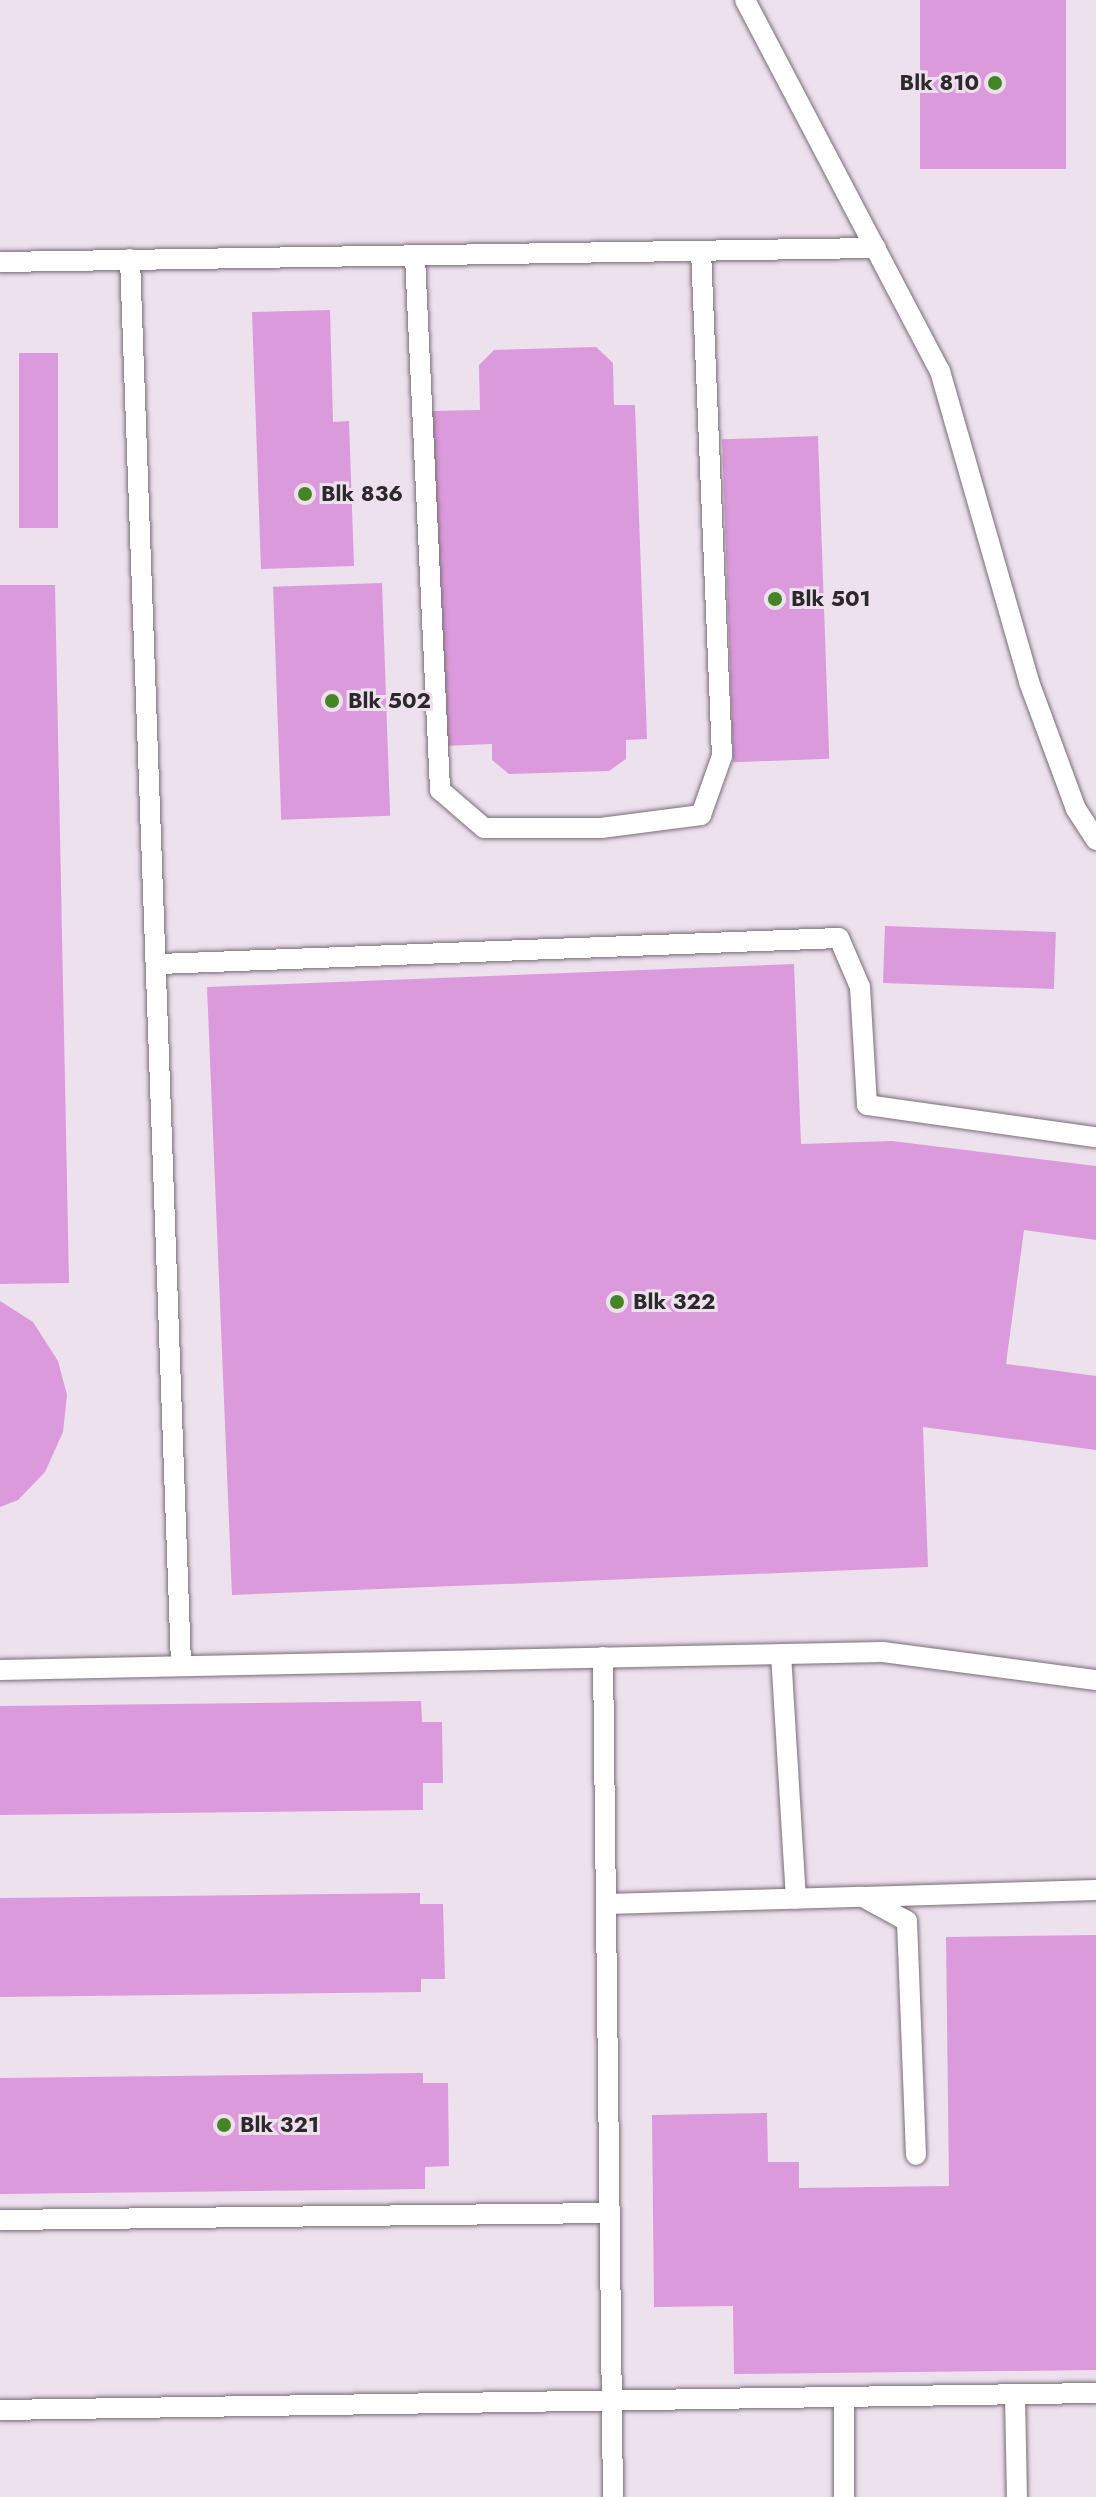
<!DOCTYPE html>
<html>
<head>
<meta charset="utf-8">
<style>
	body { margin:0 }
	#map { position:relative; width:1096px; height:2497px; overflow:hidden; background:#ede1ed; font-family:Jost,sans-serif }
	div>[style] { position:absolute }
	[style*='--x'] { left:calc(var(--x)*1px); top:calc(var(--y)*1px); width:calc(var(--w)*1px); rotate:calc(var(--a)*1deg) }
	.building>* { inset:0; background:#db9adb; transform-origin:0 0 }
	.roads { filter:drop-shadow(0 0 2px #796d78) drop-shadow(0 0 2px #796d78) }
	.service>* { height:20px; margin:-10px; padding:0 10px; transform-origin:10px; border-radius:10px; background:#fff }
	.dots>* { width:22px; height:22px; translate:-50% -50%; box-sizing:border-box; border:4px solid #ede1ed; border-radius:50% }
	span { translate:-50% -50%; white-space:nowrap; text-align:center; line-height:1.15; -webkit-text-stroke:6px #ede1ed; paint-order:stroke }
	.poi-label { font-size:22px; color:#2c282c; font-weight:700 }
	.right { translate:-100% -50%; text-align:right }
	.left { translate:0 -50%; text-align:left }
</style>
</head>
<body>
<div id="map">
	<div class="building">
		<i style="left:920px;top:0;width:146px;height:169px"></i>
		<i style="clip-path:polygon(330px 310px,333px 422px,349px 421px,354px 566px,261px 569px,252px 312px)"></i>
		<i style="clip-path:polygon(596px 347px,613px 363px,614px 405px,635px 405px,647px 739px,626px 740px,626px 759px,609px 771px,509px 774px,492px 760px,492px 744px,442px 746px,431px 411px,480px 410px,479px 365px,494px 350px)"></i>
		<i style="left:58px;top:353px;width:175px;height:39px;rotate:90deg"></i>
		<i style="left:818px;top:436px;width:323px;height:96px;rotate:88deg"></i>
		<i style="left:382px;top:583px;width:233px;height:109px;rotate:88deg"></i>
		<i style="clip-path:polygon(0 585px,55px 585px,69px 1283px,0 1284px)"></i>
		<i style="left:885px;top:926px;width:171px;height:57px;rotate:2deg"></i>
		<i style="clip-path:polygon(794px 964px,801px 1144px,892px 1141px,1096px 1166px,1096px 1240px,1024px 1230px,1006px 1364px,1096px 1376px,1096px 1450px,923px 1427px,928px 1567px,232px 1595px,207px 987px)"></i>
		<i style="clip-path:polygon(0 1301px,33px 1322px,58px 1361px,67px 1395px,63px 1432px,45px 1472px,18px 1500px,0 1507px)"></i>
		<i style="clip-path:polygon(421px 1701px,422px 1722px,442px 1722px,443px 1783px,423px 1783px,423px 1810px,0 1815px,0 1706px)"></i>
		<i style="clip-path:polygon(420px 1893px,420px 1904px,443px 1904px,445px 1979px,421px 1979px,421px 1992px,0 1997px,0 1898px)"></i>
		<i style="clip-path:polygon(1096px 1935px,1096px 2370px,734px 2374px,733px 2306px,654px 2307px,652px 2115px,767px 2113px,768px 2162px,799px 2162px,799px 2188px,949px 2186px,946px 1937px)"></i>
		<i style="clip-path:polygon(423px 2073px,423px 2083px,448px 2083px,449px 2166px,425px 2167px,425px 2189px,0 2194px,0 2078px)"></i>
	</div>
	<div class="roads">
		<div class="service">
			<i style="--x:745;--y:0;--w:419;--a:62.3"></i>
			<i style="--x:940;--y:371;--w:323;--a:74"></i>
			<i style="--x:1029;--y:682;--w:135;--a:69.7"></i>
			<i style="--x:1076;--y:809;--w:37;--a:57"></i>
			<i style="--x:415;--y:257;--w:534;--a:87.31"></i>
			<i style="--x:440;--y:790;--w:58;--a:40.8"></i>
			<i style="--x:484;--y:828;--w:117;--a:0"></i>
			<i style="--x:601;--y:828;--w:101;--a:-7.4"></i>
			<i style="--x:701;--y:815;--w:63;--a:-70.4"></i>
			<i style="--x:722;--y:756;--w:505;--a:-92.38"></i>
			<i style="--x:130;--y:259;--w:1407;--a:87.92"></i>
			<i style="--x:0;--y:262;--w:876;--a:-0.92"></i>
			<i style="--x:159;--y:964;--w:680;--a:-2.19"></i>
			<i style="--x:839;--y:938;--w:53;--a:66.8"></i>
			<i style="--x:860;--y:987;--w:118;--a:86.6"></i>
			<i style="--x:867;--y:1105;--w:231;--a:8"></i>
			<i style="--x:781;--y:1654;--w:245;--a:86.5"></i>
			<i style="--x:603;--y:1657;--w:840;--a:89.32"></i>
			<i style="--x:0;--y:1670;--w:883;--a:-1.17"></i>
			<i style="--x:883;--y:1652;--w:215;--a:7.5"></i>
			<i style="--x:863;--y:1897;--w:233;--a:-1.7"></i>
			<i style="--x:606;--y:1904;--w:257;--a:-1.6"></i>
			<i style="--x:863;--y:1897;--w:50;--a:28.6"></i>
			<i style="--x:907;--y:1921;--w:234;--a:87.8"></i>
			<i style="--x:0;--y:2220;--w:609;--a:-0.66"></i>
			<i style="--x:1015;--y:2395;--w:102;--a:88.9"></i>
			<i style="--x:844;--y:2397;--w:100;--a:90"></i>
			<i style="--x:0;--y:2410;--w:1096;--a:-0.89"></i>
		</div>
	</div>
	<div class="dots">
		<i style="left:995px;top:83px;background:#468525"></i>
		<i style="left:305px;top:494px;background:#468525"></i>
		<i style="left:775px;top:599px;background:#468525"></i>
		<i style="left:332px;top:701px;background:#468525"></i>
		<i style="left:617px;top:1302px;background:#468525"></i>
		<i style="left:224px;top:2125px;background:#468525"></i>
	</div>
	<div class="poi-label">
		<span class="right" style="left:979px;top:83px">Blk 810</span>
		<span class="left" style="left:321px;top:494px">Blk 836</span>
		<span class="left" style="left:791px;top:599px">Blk 501</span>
		<span class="left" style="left:348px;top:701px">Blk 502</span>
		<span class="left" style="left:633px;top:1302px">Blk 322</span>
		<span class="left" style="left:240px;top:2125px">Blk 321</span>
	</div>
</div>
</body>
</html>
